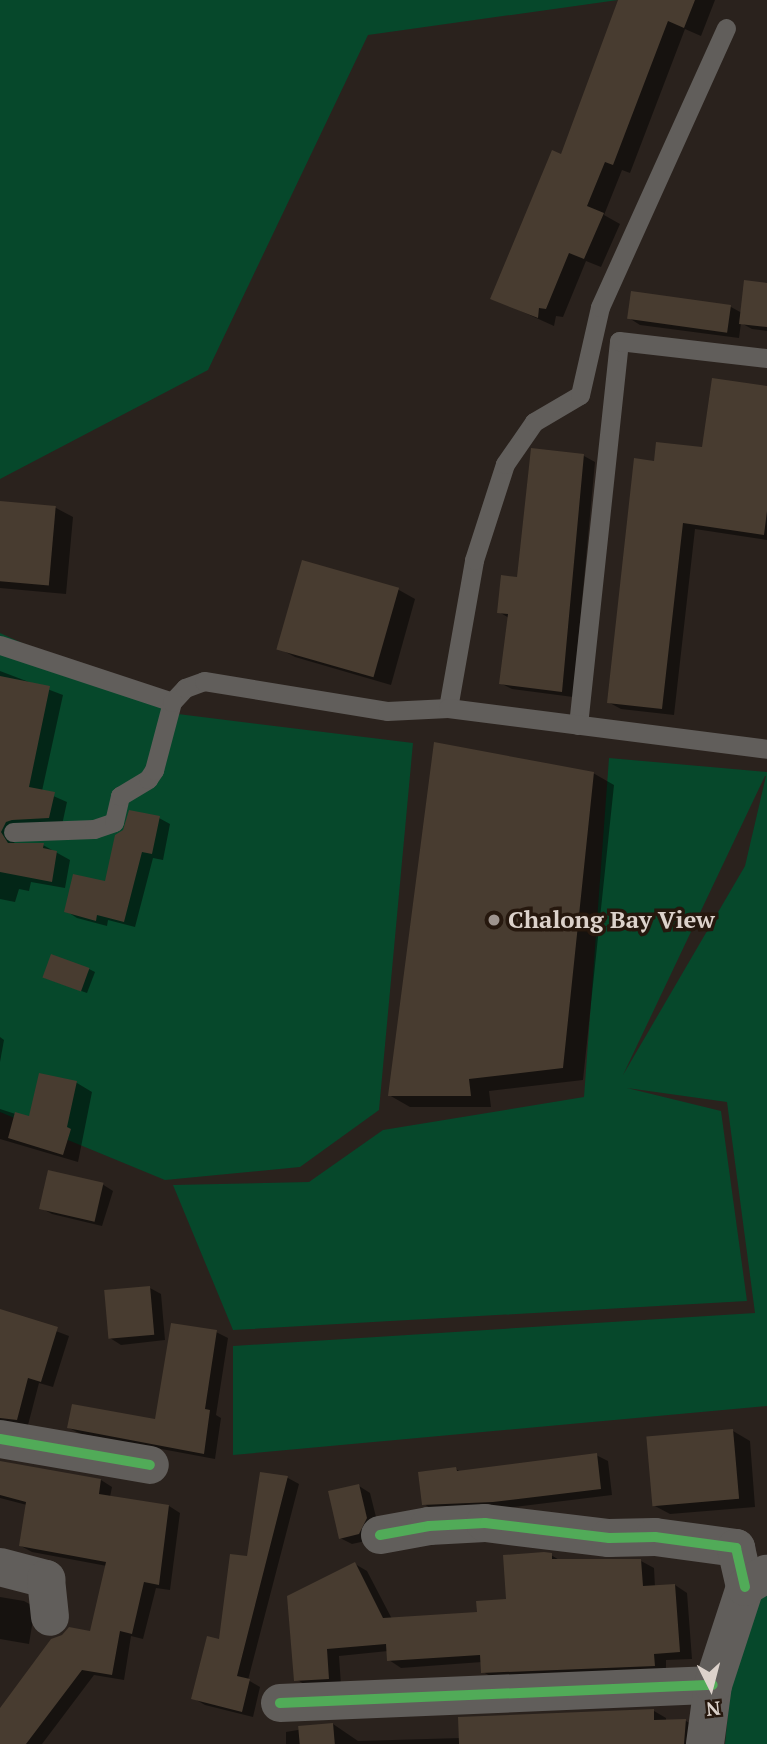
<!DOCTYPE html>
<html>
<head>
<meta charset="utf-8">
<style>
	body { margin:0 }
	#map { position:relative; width:767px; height:1744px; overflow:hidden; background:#2a221d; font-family:"PT Serif",serif }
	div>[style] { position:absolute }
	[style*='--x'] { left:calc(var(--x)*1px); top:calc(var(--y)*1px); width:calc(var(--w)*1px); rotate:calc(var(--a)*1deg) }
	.green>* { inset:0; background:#06482b }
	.shadow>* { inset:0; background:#0007 }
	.building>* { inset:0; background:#483c30; transform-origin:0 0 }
	.service>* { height:19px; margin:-9.5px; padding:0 9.5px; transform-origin:9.5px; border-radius:9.5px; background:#615e5b }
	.minor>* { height:38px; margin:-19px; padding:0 19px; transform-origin:19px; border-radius:19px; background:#615e5b }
	.cycleway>* { height:10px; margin:-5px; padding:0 5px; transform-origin:5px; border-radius:5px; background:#51ab58 }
	.dots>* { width:19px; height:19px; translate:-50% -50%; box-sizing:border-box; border:4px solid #26180e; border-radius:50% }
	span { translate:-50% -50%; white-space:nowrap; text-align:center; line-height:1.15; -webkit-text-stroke:7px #26180e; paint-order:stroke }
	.poi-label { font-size:24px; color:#dcd2cb; font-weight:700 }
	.left { translate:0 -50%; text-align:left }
	.north { position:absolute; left:676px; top:1653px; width:70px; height:70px; -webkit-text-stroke:5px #26180e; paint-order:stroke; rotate:174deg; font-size:19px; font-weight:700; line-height:28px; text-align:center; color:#dcd2cb }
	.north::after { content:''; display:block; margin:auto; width:24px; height:32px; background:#dcd2cb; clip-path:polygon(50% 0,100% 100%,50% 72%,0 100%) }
</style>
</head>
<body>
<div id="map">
	<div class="green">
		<i style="clip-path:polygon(0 0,618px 0,368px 35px,208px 370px,0 479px)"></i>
		<i style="clip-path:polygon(0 633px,178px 714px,413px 743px,379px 1110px,300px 1167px,165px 1180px,0 1112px)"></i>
		<i style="clip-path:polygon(evenodd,609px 758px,767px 772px,767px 1406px,233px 1455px,233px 1346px,755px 1313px,727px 1102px,627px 1088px,721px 1111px,747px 1301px,233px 1330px,173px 1185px,309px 1182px,383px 1130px,584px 1097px,609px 758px,766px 776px,745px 866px,623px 1075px,765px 776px,766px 776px)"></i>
		<i style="clip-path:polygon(767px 1592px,767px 1744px,725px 1744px,732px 1674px,755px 1598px)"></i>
	</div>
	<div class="shadow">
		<i style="clip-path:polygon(622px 0,715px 0,701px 36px,685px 29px,630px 173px,622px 170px,604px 215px,620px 224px,601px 267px,586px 261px,563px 317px,556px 316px,554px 326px,492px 298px,562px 156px)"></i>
		<i style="clip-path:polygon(767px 285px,767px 331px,752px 329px,741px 323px,739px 338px,640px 325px,629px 318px,633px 293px,731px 307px,742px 313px)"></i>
		<i style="clip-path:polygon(767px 387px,767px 540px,695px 529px,674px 715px,621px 709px,608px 702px,655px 463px,704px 449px)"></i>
		<i style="clip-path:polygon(532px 450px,584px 456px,595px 462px,573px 697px,512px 689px,500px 683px,509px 618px,499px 612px,519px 579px)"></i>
		<i style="clip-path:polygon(0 502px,56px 508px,73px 517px,66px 594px,0 588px)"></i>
		<i style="clip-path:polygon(303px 563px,399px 590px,415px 599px,391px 685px,295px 657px,278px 648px)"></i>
		<i style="clip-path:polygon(0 671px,63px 695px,42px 791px,67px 802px,62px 825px,16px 833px,14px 842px,16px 845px,43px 845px,70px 860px,65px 888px,31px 882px,29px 891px,19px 889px,15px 902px,0 899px)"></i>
		<i style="clip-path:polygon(593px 773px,614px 785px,583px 1080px,489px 1091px,491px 1107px,410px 1107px,389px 1095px)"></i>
		<i style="clip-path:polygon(159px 818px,170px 824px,163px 860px,153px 858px,135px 927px,108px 920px,107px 926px,77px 918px,66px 911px,106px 884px)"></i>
		<i style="clip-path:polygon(89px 969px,95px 972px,87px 993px,45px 978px)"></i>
		<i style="clip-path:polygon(0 1037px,4px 1040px,0 1062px)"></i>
		<i style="clip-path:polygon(40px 1075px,77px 1083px,92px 1092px,78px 1162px,0 1139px,0 1109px,31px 1119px)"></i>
		<i style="clip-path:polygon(102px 1184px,113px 1191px,102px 1226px,52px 1214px,41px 1208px)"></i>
		<i style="clip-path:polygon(150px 1288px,161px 1294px,165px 1340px,121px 1345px,110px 1338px)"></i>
		<i style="clip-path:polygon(0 1310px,69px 1336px,53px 1387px,39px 1383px,28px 1425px,0 1428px)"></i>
		<i style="clip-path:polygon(216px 1332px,228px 1338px,216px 1415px,221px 1418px,215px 1459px,81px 1434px,69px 1428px,156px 1421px)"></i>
		<i style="clip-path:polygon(733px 1431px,750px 1441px,755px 1507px,670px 1514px,653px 1505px)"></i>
		<i style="clip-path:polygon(596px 1455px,608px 1461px,612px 1495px,506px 1508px,435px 1511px,424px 1504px,456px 1469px,461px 1472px)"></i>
		<i style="clip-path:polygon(0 1463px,101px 1480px,112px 1487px,110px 1497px,169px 1506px,180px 1513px,170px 1590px,156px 1588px,143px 1639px,131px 1636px,124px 1680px,94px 1675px,42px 1744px,8px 1744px,0 1738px,0 1711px,91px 1633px,107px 1566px,32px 1552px,21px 1546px,27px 1505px,0 1498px)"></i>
		<i style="clip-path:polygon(261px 1474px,288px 1478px,299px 1484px,248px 1680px,260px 1687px,253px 1717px,205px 1705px,193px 1698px,221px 1641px,248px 1558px)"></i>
		<i style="clip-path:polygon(359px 1486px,370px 1493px,378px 1525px,370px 1540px,352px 1544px,340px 1538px)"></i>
		<i style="clip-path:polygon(551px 1555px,561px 1561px,641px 1561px,654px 1568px,655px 1587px,675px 1585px,687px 1593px,692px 1659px,666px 1660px,666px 1672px,496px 1679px,483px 1672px,482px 1662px,401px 1668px,389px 1660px,388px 1651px,339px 1656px,341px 1685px,309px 1687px,296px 1679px,355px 1564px,367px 1571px,392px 1619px,479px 1614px,507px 1600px)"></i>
		<i style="clip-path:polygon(0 1597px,24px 1601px,35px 1607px,29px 1644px,0 1639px)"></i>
		<i style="clip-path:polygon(654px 1711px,666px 1718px,666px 1721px,686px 1721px,698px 1728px,697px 1744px,286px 1744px,286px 1732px,333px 1724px,358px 1741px,461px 1738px)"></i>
	</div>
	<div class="building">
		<i style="clip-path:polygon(618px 0,695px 0,684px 28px,668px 21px,613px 165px,605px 162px,587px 206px,604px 213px,584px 259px,569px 253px,546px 309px,539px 308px,538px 318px,490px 299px,552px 150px,561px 154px)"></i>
		<i style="clip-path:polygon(744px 280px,767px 283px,767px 327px,739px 324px)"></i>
		<i style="left:631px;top:291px;width:101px;height:28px;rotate:8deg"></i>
		<i style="clip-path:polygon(712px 378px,767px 386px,767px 511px,764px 535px,683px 523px,662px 709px,607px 703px,634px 458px,654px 461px,656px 442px,702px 447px)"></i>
		<i style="clip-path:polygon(531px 448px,584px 454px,562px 692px,499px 684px,508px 614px,497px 613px,501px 575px,517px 577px)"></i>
		<i style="left:0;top:501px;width:56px;height:80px;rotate:5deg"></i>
		<i style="left:302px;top:560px;width:101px;height:93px;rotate:16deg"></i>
		<i style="clip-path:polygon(0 676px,50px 686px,29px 787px,55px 792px,49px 818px,12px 820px,6px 822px,1px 832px,8px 843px,44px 843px,43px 848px,57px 851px,52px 882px,0 872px)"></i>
		<i style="clip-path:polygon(434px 742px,594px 772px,563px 1068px,469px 1079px,471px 1096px,388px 1096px)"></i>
		<i style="clip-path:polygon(129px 810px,160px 816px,152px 854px,142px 852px,124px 922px,97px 915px,96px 921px,64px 912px,73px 874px,105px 881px,115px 835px,123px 830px)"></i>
		<i style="left:51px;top:954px;width:41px;height:25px;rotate:20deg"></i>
		<i style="clip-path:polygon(39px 1073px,77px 1081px,67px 1127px,71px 1129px,63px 1155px,8px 1138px,15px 1112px,29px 1116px)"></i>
		<i style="left:48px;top:1170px;width:57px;height:40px;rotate:13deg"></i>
		<i style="left:150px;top:1286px;width:49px;height:46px;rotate:85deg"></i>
		<i style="clip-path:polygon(0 1309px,58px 1327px,41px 1382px,28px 1378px,17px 1420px,0 1418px)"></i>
		<i style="clip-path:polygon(171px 1323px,217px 1330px,205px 1409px,210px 1410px,204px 1454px,67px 1428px,72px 1404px,155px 1419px)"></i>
		<i style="left:733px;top:1429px;width:70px;height:87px;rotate:85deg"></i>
		<i style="clip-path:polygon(597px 1453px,601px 1489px,493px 1502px,422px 1505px,418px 1472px,456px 1467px,457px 1471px)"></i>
		<i style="clip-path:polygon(0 1461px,101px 1479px,99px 1494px,169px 1505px,159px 1585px,144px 1582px,132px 1634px,120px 1631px,112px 1675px,82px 1670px,26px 1744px,0 1744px,0 1708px,51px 1639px,62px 1635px,69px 1627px,90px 1631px,106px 1562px,19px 1546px,26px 1502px,0 1495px)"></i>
		<i style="clip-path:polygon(260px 1472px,288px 1476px,237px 1676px,250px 1679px,242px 1712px,191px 1699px,207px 1636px,219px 1639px,230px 1554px,247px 1556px)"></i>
		<i style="clip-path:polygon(359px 1484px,367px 1518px,359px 1534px,339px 1539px,328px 1491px)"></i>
		<i style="clip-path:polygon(544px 1552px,552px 1553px,552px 1559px,641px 1559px,643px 1586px,675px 1584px,680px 1652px,654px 1654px,655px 1666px,481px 1673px,480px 1655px,387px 1661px,386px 1644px,327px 1649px,329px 1679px,294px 1681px,287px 1596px,355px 1562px,383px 1618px,477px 1612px,476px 1601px,506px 1599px,503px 1555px)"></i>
		<i style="clip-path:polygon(654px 1709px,654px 1720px,686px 1719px,684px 1744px,459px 1744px,458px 1717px)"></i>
		<i style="left:333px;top:1723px;width:21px;height:35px;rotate:85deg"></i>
	</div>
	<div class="service">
		<i style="--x:0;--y:645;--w:181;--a:18.3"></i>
		<i style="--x:448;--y:708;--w:150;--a:-80"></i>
		<i style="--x:474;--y:560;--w:101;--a:-72.1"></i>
		<i style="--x:505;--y:464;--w:51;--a:-55.4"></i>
		<i style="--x:534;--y:422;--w:53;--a:-30.4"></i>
		<i style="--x:580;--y:395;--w:90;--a:-77.2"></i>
		<i style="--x:600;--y:307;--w:306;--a:-65.7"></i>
		<i style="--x:578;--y:725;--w:386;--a:-83.9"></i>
		<i style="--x:619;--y:341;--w:149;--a:6.6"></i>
		<i style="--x:13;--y:832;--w:81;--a:-2.1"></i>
		<i style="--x:94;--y:829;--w:21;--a:-19"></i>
		<i style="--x:114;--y:822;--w:27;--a:-77"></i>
		<i style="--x:120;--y:796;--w:33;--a:-31"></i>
		<i style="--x:148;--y:779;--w:11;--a:-56"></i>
		<i style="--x:154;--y:770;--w:70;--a:-75.2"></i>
		<i style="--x:172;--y:702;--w:19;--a:-47"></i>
		<i style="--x:185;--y:688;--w:20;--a:-20"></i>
		<i style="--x:204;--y:681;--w:185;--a:9.3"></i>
		<i style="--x:387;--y:711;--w:61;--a:-2.8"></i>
		<i style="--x:448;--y:708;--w:322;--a:7.3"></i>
	</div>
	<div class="minor">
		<i style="--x:0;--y:1439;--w:152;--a:9.8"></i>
		<i style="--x:380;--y:1535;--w:50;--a:-10.4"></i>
		<i style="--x:429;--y:1526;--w:56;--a:-3.1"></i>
		<i style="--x:485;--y:1523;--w:125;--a:6.9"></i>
		<i style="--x:609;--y:1538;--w:46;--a:-1.2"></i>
		<i style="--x:655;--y:1537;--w:82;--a:7.7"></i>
		<i style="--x:736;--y:1548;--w:40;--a:77"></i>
		<i style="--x:0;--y:1567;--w:48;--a:14.6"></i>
		<i style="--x:46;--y:1579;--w:38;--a:84"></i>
		<i style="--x:280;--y:1703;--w:433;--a:-2.4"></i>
		<i style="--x:705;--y:1744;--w:60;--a:-82.3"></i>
		<i style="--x:713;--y:1685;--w:103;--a:-71.9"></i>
		<i style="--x:745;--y:1587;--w:25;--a:-32"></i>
	</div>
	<div class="cycleway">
		<i style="--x:0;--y:1439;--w:152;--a:9.8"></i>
		<i style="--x:380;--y:1535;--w:50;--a:-10.4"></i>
		<i style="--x:429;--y:1526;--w:56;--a:-3.1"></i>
		<i style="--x:485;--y:1523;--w:125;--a:6.9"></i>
		<i style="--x:609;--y:1538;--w:46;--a:-1.2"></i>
		<i style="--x:655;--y:1537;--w:82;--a:7.7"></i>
		<i style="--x:736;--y:1548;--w:40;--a:77"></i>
		<i style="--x:280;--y:1703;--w:433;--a:-2.4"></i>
	</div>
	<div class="dots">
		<i style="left:494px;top:920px;background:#9e948e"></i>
	</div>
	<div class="poi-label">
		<span class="left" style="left:508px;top:920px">Chalong Bay View</span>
	</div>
	<div class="north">N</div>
</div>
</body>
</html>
